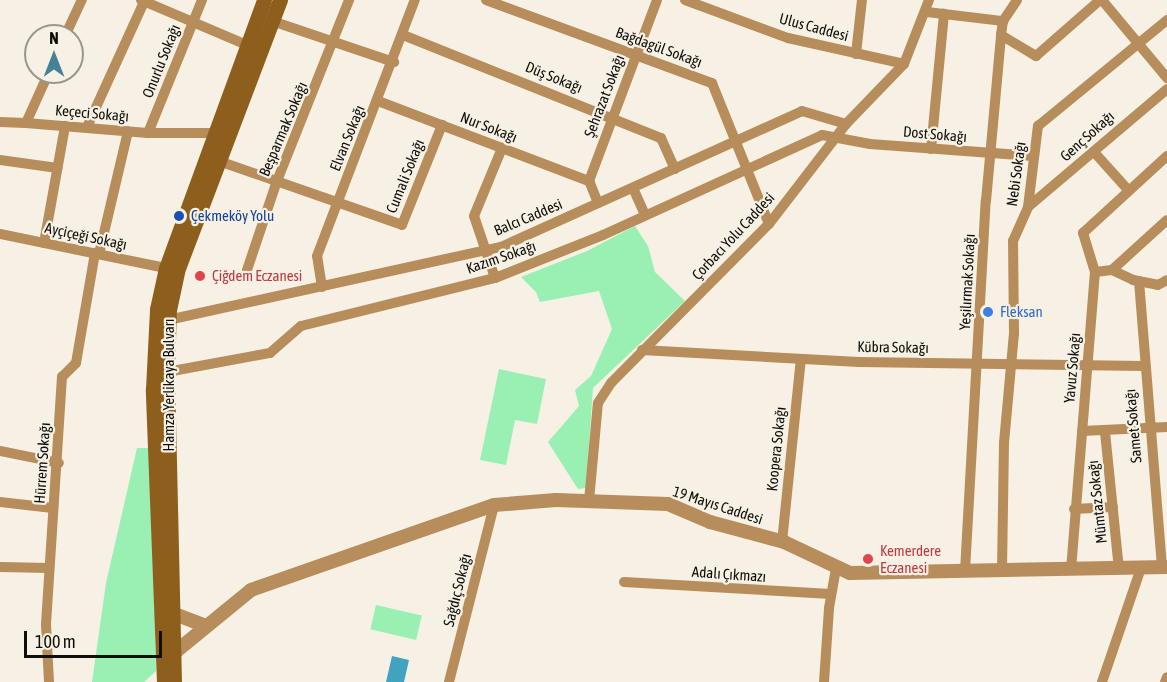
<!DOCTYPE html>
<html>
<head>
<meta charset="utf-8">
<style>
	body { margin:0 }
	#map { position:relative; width:1167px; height:682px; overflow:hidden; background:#f6f1e4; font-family:"Asap Condensed",sans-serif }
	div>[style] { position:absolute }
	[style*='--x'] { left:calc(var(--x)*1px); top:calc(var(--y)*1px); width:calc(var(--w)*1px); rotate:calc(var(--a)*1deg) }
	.green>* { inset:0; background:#99f0b2; transform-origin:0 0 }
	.water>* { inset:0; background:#42a3c1 }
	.minor>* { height:10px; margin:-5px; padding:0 5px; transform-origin:5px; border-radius:5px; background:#b68d5b }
	.tertiary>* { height:14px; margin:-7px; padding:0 7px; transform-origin:7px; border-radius:7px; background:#b68d5b }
	.secondary>* { height:15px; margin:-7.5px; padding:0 7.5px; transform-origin:7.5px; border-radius:7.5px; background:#8e5f1c }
	.dots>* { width:16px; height:16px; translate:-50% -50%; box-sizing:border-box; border:3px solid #f6f1e4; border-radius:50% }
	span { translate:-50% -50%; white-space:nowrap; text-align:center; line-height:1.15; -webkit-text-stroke:4.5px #f6f1e4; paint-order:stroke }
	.street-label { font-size:15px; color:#0f0e0a }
	.transit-label { font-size:15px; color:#164399 }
	.left { translate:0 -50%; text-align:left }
	.health-label { font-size:15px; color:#be3a42 }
	.shop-label { font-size:15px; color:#366cbe }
	.north { position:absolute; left:24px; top:24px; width:60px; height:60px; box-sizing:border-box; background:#f6f1e4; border:2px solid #9a968d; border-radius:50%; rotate:0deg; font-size:16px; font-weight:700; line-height:24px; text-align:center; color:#0f0e0a }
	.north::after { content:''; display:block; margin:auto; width:21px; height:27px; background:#448297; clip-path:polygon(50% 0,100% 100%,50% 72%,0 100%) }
	.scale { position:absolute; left:24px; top:631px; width:138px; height:27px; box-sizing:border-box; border:3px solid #0f0e0a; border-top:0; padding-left:8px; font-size:18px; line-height:21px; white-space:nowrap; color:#0f0e0a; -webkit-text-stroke:4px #f6f1e4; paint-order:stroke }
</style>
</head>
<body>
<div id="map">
	<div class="green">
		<i style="clip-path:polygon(635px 226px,648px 246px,655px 272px,685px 301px,593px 388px,586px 488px,578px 489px,548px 442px,579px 406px,575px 390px,591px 376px,612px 329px,599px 291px,540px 302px,536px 292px,521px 277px,587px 251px)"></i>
		<i style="clip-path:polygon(499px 369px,546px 379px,537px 424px,515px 420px,506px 465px,480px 460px)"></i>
		<i style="clip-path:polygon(137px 448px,152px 448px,156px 671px,144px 682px,92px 682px,106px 583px)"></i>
		<i style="left:376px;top:605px;width:47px;height:25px;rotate:13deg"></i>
	</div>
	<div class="water">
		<i style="clip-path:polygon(392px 656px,409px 660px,404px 682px,386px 682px)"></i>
	</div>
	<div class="minor">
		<i style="--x:141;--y:0;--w:123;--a:23"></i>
		<i style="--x:486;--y:0;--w:241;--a:20.2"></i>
		<i style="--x:712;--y:83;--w:152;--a:68"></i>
		<i style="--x:685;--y:0;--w:110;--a:20.3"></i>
		<i style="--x:788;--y:38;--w:119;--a:12.6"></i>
		<i style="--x:1102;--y:0;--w:102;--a:50.2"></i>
		<i style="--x:927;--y:12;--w:77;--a:6.8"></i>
		<i style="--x:272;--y:21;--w:129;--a:18.6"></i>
		<i style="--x:403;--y:35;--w:278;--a:21.8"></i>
		<i style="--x:661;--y:138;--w:34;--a:66"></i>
		<i style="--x:1001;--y:35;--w:41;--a:31"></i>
		<i style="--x:1036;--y:56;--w:85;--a:-41.2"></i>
		<i style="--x:65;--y:36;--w:40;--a:-65"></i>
		<i style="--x:856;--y:54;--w:54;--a:-83.7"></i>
		<i style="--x:49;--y:72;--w:56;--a:114.3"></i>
		<i style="--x:26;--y:123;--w:122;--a:4.7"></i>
		<i style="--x:148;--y:133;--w:65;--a:0"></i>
		<i style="--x:378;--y:101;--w:226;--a:20.8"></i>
		<i style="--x:0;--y:122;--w:26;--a:2"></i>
		<i style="--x:87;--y:127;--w:140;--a:-65.5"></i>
		<i style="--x:148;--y:133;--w:144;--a:-67.9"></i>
		<i style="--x:931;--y:149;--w:136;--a:-84.5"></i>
		<i style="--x:1094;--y:152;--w:52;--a:48.1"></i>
		<i style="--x:213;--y:159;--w:200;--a:19.2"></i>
		<i style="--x:402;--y:225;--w:108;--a:-68.2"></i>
		<i style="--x:0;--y:160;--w:58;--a:8"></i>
		<i style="--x:633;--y:188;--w:30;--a:66"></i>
		<i style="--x:598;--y:203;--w:24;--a:-112"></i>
		<i style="--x:589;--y:181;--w:193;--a:-69.4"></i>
		<i style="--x:1028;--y:207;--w:182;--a:-40.3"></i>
		<i style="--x:0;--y:234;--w:174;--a:11.6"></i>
		<i style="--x:44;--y:243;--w:119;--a:-79.8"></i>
		<i style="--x:99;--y:254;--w:126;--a:-76.7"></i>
		<i style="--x:247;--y:270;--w:94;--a:-71.4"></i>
		<i style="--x:277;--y:181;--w:195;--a:-68.3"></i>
		<i style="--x:1112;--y:270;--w:74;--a:-42.3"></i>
		<i style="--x:1095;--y:272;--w:17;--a:-7"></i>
		<i style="--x:1112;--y:270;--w:23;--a:25"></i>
		<i style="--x:1133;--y:280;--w:25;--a:11"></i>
		<i style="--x:1158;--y:285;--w:10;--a:-29"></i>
		<i style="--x:495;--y:278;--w:65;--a:-108.7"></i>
		<i style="--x:474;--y:216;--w:74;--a:-67.6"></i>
		<i style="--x:1139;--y:281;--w:287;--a:85.4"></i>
		<i style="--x:322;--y:287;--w:31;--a:-99"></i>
		<i style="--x:317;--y:256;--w:274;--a:-69.1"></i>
		<i style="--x:168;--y:320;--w:341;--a:-12.4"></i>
		<i style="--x:501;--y:247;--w:330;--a:-24.3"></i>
		<i style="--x:802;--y:111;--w:46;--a:16.5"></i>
		<i style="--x:642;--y:350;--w:217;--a:3.2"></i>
		<i style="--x:859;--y:362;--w:285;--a:0.8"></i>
		<i style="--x:167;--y:372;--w:105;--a:-10.5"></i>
		<i style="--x:270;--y:353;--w:41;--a:-41.1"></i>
		<i style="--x:301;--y:326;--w:200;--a:-13.9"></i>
		<i style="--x:495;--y:278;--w:116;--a:-21.7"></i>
		<i style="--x:603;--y:235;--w:241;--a:-24.5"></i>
		<i style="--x:822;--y:135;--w:49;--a:10.6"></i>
		<i style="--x:870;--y:144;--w:163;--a:4.2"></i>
		<i style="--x:1082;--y:431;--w:85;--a:-2.7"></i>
		<i style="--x:1105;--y:432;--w:138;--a:84.2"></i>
		<i style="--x:0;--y:451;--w:60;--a:11.5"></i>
		<i style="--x:589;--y:501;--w:98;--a:-84.8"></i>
		<i style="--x:598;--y:403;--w:24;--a:-57"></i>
		<i style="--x:611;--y:383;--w:224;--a:-45.2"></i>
		<i style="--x:769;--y:224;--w:126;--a:-52.4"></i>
		<i style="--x:846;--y:124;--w:83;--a:-46"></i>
		<i style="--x:904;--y:64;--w:69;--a:-68.7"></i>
		<i style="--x:0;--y:502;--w:53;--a:6.5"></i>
		<i style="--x:1074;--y:509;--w:39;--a:-3"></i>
		<i style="--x:782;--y:542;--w:184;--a:-84.1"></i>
		<i style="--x:0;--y:567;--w:49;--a:1.2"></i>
		<i style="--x:1002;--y:570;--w:127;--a:-89.1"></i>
		<i style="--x:1004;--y:443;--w:109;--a:-84.8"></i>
		<i style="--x:1014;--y:334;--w:93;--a:-90.6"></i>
		<i style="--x:1013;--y:241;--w:37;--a:-66"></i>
		<i style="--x:1028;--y:207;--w:82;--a:-83"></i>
		<i style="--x:1038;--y:126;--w:167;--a:-39.4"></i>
		<i style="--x:1071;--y:570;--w:299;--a:-85.4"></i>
		<i style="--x:1095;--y:272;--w:41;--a:-107.1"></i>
		<i style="--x:1083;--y:233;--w:114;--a:-42.5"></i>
		<i style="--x:965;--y:571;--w:371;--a:-86.8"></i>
		<i style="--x:986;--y:201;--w:167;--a:-84.8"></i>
		<i style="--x:1001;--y:35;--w:14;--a:-82"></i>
		<i style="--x:1003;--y:21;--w:25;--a:-56"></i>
		<i style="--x:624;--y:582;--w:207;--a:3.3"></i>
		<i style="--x:49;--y:682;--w:58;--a:-93"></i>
		<i style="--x:46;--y:624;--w:248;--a:-86.3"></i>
		<i style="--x:62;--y:377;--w:20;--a:-45"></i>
		<i style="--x:76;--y:363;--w:112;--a:-80.2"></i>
		<i style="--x:449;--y:682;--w:183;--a:-75.7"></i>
		<i style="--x:824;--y:682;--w:74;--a:-86.1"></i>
		<i style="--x:829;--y:608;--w:39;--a:-80"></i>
		<i style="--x:1102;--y:682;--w:120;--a:-71.1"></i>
		<i style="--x:1165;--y:682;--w:5;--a:-68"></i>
	</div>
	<div class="tertiary">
		<i style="--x:172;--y:613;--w:36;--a:21"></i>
		<i style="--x:174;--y:653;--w:99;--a:-39.3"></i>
		<i style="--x:251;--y:590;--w:257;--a:-19.3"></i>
		<i style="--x:494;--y:505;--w:62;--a:-4.6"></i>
		<i style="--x:556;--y:500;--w:112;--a:2"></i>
		<i style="--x:668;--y:504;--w:46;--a:23.2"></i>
		<i style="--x:710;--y:522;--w:77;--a:15.1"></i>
		<i style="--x:784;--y:542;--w:73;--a:25.2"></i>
		<i style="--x:850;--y:573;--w:317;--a:-1.1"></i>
	</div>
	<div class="secondary">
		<i style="--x:164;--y:682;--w:293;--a:-92.2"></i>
		<i style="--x:153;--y:389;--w:80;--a:-87.1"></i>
		<i style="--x:157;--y:309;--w:42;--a:-77.6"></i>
		<i style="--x:166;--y:268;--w:285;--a:-69.9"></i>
		<i style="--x:174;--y:682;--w:310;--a:-91.3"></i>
		<i style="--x:167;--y:372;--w:62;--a:-88.2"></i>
		<i style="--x:169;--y:310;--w:40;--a:-78"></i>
		<i style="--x:177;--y:271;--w:290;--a:-69.2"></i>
	</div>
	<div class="dots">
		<i style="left:179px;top:216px;background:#1a4fb4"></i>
		<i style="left:200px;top:276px;background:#e0444e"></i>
		<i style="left:988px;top:312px;background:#3f7fe0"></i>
		<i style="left:868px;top:559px;background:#e0444e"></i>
	</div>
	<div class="street-label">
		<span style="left:814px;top:27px;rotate:15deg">Ulus Caddesi</span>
		<span style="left:659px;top:47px;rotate:20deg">Bağdagül Sokağı</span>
		<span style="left:161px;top:61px;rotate:-68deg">Onurlu Sokağı</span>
		<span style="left:554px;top:77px;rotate:22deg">Düş Sokağı</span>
		<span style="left:604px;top:96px;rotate:-69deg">Şehrazat Sokağı</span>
		<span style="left:92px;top:113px;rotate:5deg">Keçeci Sokağı</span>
		<span style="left:489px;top:127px;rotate:21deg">Nur Sokağı</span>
		<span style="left:283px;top:129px;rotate:-67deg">Beşparmak Sokağı</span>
		<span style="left:935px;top:134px;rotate:5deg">Dost Sokağı</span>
		<span style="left:1087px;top:136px;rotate:-42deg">Genç Sokağı</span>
		<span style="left:347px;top:138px;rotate:-68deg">Elvan Sokağı</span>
		<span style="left:1016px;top:174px;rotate:-82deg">Nebi Sokağı</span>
		<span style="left:405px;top:176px;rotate:-68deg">Cumali Sokağı</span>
		<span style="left:528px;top:217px;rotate:-23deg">Balcı Caddesi</span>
		<span style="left:86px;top:236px;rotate:12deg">Ayçiçeği Sokağı</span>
		<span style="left:733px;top:236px;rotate:-47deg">Çorbacı Yolu Caddesi</span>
		<span style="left:501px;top:257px;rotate:-19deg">Kazım Sokağı</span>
		<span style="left:967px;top:282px;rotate:-87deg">Yeşilırmak Sokağı</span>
		<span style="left:893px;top:347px;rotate:1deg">Kübra Sokağı</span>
		<span style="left:1072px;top:368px;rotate:-85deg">Yavuz Sokağı</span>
		<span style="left:169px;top:385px;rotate:-90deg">Hamza Yerlikaya Bulvarı</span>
		<span style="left:1133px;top:426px;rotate:-95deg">Samet Sokağı</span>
		<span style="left:776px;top:449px;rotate:-84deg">Koopera Sokağı</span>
		<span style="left:42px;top:463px;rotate:-86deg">Hürrem Sokağı</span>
		<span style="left:1097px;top:502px;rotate:-96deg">Mümtaz Sokağı</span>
		<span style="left:718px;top:505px;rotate:18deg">19 Mayıs Caddesi</span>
		<span style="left:729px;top:574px;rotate:4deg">Adalı Çıkmazı</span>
		<span style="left:457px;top:590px;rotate:-76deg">Sağdıç Sokağı</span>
	</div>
	<div class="transit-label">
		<span class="left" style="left:191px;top:216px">Çekmeköy Yolu</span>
	</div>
	<div class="health-label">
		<span class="left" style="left:212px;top:276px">Çiğdem Eczanesi</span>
		<span class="left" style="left:880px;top:559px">Kemerdere<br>Eczanesi</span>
	</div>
	<div class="shop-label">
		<span class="left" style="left:1000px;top:312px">Fleksan</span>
	</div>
	<div class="north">N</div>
	<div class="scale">100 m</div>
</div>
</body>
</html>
